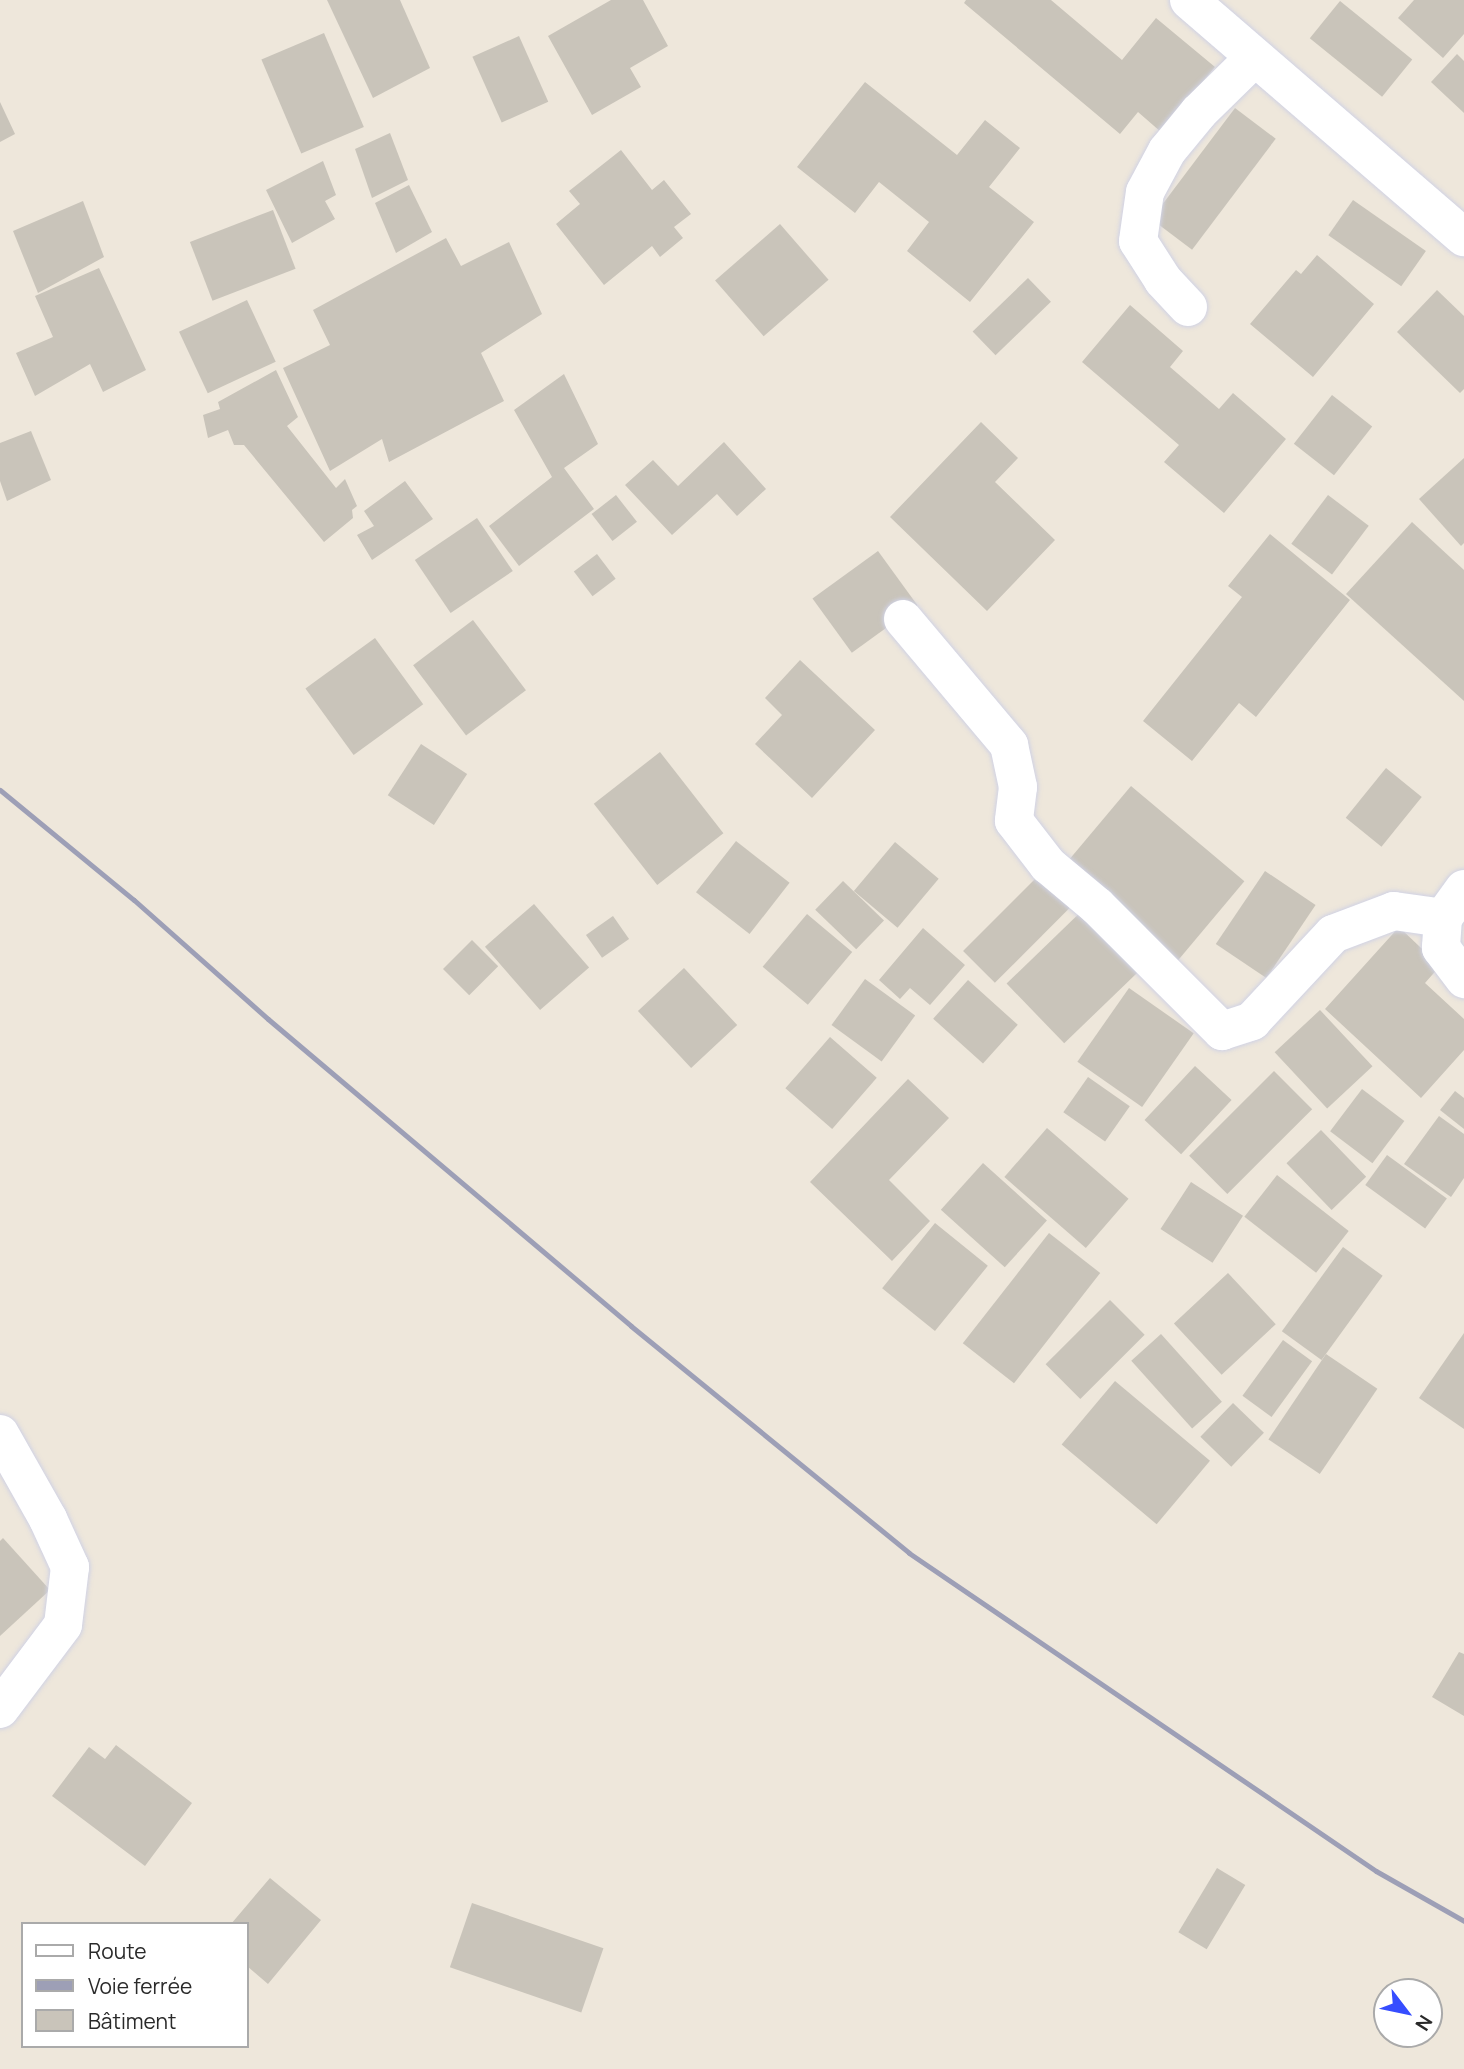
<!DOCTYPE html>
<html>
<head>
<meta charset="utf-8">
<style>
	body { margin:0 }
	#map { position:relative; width:1464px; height:2069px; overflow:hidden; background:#eee7db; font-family:Manrope,sans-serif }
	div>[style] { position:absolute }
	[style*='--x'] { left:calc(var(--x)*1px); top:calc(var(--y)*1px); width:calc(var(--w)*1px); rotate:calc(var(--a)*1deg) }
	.building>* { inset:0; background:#c9c4ba; transform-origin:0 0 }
	.roads { filter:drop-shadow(0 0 2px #d0d2e4) drop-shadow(0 0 2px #d0d2e4) }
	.minor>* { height:38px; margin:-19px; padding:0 19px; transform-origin:19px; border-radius:19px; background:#fff }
	.tertiary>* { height:38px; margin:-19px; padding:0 19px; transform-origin:19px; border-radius:19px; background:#fff }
	.rail>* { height:5px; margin:-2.5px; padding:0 2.5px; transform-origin:2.5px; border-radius:2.5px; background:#9d9fb6 }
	span { translate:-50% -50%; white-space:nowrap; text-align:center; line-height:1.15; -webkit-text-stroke:6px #fff; paint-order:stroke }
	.legend { position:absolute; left:21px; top:1922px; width:228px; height:126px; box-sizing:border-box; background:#fff; border:2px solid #aaa; margin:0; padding:9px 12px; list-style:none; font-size:21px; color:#2a2a2a }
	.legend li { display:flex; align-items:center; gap:14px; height:35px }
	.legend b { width:35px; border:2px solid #aaa }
	.north { position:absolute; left:1373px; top:1978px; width:70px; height:70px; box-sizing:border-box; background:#fff; border:2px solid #aaa; border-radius:50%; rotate:122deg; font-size:19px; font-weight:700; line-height:28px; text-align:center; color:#2a2a2a }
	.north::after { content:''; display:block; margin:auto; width:24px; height:32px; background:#364dff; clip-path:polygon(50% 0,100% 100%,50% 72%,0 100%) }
</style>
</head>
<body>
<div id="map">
	<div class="building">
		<i style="clip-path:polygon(327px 0,400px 0,430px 68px,373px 98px)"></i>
		<i style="clip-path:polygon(611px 0,643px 0,668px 46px,630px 68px,641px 87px,592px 115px,548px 36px)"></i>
		<i style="clip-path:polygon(966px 0,1051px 0,1122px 60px,1156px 18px,1215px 67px,1161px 132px,1138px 112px,1120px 134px,964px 3px)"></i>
		<i style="clip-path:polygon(1414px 0,1464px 0,1464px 34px,1443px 58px,1398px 18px)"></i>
		<i style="left:1340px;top:1px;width:93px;height:48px;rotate:39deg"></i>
		<i style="left:324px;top:33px;width:102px;height:68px;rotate:67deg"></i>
		<i style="left:519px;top:36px;width:72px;height:51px;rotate:66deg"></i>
		<i style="clip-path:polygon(1457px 54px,1464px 61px,1464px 113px,1431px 82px)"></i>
		<i style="clip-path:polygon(865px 82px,957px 155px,985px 120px,1020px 148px,989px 187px,1034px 222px,970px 302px,907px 251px,929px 222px,879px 182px,855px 213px,797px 167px)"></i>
		<i style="clip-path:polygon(0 102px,15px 134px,0 142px)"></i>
		<i style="left:1235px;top:108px;width:51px;height:139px;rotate:37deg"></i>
		<i style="clip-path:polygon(390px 133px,408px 180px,372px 198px,355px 149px)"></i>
		<i style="clip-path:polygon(621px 150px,652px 190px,664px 180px,691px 214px,674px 227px,683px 238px,660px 257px,652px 246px,604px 285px,556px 224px,580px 204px,569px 191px)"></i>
		<i style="clip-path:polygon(323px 161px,336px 195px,325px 201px,335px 219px,292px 243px,266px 190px)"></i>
		<i style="clip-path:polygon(409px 185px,432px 232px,396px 253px,375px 203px)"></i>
		<i style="left:1353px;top:200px;width:89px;height:43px;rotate:35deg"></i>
		<i style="clip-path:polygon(83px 201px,104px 257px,38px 293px,13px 231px)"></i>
		<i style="left:273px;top:210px;width:63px;height:89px;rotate:69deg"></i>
		<i style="left:780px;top:224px;width:74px;height:86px;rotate:49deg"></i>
		<i style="clip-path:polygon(446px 238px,461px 266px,509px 242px,542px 314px,481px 353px,504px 401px,389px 462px,382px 439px,330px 471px,283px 368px,330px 345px,313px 310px)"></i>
		<i style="clip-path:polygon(1317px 255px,1374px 304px,1313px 377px,1250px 324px,1296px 270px,1301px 274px)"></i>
		<i style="clip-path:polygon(99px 268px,146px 370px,103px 392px,90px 364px,35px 396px,16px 353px,53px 337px,35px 296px)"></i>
		<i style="left:1028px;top:278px;width:33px;height:77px;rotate:46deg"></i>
		<i style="clip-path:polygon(1437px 290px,1464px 316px,1464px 389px,1460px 393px,1397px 332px)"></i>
		<i style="left:247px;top:300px;width:68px;height:75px;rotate:65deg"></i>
		<i style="clip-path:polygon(1130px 305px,1183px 351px,1170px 367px,1219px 409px,1233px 393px,1286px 439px,1224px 513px,1164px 462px,1179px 445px,1082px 362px)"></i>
		<i style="clip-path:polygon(276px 370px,298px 417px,287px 426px,336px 488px,345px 479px,357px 506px,352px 510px,353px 518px,324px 542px,244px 445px,234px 445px,228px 430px,208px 438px,203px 415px,220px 409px,218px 402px)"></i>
		<i style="clip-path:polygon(564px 374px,598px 444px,564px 468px,594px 509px,519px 566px,489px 526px,552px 477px,514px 410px)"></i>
		<i style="left:1332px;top:395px;width:51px;height:62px;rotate:38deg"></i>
		<i style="clip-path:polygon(981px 422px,1018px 458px,995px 482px,1055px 540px,987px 611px,890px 517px)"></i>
		<i style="clip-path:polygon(31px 431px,51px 480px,7px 501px,0 481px,0 443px)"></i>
		<i style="clip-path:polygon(724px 442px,766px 489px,737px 516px,717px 494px,672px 535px,625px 485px,653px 460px,678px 486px)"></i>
		<i style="clip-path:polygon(1464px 458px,1464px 543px,1461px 546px,1419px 499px)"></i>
		<i style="clip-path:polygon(405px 481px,433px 519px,372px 560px,357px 535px,374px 526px,364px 511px)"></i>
		<i style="left:616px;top:495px;width:34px;height:31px;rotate:52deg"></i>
		<i style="left:1328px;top:495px;width:51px;height:61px;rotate:37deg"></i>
		<i style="left:477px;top:518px;width:64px;height:75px;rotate:56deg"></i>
		<i style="clip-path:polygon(1412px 522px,1464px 570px,1464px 701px,1346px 594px)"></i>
		<i style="clip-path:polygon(1270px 534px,1350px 600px,1256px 717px,1239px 703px,1192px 761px,1143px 721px,1242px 597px,1228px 586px)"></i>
		<i style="left:878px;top:551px;width:67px;height:81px;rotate:54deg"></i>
		<i style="left:597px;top:554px;width:31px;height:29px;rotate:53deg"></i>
		<i style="left:473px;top:620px;width:88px;height:75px;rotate:53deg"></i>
		<i style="left:375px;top:638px;width:82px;height:86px;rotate:54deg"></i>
		<i style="clip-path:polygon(800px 660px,875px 730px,812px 798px,755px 744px,782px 715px,765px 698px)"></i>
		<i style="left:421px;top:744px;width:55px;height:61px;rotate:33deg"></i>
		<i style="left:660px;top:752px;width:103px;height:84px;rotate:52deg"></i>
		<i style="left:1386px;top:768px;width:46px;height:64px;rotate:39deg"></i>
		<i style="left:1131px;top:786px;width:148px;height:109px;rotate:40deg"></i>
		<i style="left:736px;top:841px;width:68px;height:65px;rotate:38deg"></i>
		<i style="left:895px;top:842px;width:57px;height:64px;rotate:40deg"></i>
		<i style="left:1265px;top:871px;width:61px;height:88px;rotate:34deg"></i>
		<i style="left:1038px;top:876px;width:45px;height:106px;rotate:45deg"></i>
		<i style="left:843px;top:881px;width:57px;height:40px;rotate:44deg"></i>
		<i style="left:1090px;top:903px;width:83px;height:116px;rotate:46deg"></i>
		<i style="left:534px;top:904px;width:84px;height:65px;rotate:49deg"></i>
		<i style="left:807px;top:914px;width:59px;height:69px;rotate:40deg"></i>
		<i style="left:613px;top:916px;width:28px;height:33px;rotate:55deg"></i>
		<i style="clip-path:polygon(1399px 927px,1440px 966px,1425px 983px,1464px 1019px,1464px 1050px,1421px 1098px,1325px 1009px)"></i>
		<i style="clip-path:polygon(923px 928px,965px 965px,930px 1005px,910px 988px,900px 999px,879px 980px)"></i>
		<i style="left:472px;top:940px;width:37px;height:41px;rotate:45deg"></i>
		<i style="left:684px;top:968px;width:78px;height:63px;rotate:47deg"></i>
		<i style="left:865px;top:979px;width:62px;height:57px;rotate:36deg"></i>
		<i style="left:968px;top:980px;width:67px;height:52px;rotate:42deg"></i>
		<i style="left:1129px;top:988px;width:79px;height:90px;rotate:35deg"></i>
		<i style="left:1320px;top:1010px;width:77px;height:62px;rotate:47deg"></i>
		<i style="left:830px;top:1037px;width:62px;height:68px;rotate:41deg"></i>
		<i style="left:1195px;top:1066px;width:50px;height:74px;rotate:43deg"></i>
		<i style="left:1274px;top:1071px;width:54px;height:120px;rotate:45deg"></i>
		<i style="left:1088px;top:1077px;width:51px;height:43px;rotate:35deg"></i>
		<i style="clip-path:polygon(908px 1079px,949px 1118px,889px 1180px,930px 1221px,892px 1261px,810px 1182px)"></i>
		<i style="left:1362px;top:1089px;width:53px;height:53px;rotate:37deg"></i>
		<i style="clip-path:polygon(1455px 1091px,1464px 1098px,1464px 1129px,1440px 1110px)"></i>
		<i style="clip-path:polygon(1439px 1116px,1464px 1134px,1464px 1178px,1451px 1197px,1404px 1164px)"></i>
		<i style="left:1047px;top:1128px;width:108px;height:65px;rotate:41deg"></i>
		<i style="left:1321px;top:1130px;width:65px;height:48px;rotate:46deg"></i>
		<i style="left:1387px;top:1155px;width:74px;height:37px;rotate:36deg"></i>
		<i style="left:983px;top:1163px;width:86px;height:63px;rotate:42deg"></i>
		<i style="left:1277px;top:1175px;width:91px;height:53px;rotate:38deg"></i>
		<i style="left:1191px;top:1182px;width:62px;height:56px;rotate:33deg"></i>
		<i style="left:935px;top:1223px;width:68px;height:84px;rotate:39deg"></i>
		<i style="left:1049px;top:1233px;width:65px;height:140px;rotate:38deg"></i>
		<i style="left:1343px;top:1247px;width:49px;height:104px;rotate:36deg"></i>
		<i style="left:1228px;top:1273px;width:70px;height:74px;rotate:47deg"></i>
		<i style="left:1110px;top:1300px;width:49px;height:91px;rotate:45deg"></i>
		<i style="clip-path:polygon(1464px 1333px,1464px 1429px,1419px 1398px)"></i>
		<i style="left:1161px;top:1334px;width:91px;height:40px;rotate:48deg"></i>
		<i style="left:1283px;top:1340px;width:36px;height:69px;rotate:36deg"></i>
		<i style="left:1326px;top:1354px;width:62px;height:103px;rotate:34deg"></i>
		<i style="left:1115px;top:1381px;width:124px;height:83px;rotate:40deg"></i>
		<i style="left:1233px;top:1403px;width:43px;height:47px;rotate:44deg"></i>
		<i style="clip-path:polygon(3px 1538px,50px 1590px,0 1636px,0 1541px)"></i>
		<i style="clip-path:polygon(1459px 1652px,1464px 1654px,1464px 1716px,1432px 1697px)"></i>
		<i style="clip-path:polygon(116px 1745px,192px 1803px,145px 1866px,52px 1796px,89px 1747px,105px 1759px)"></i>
		<i style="left:1217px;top:1868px;width:33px;height:75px;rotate:31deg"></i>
		<i style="clip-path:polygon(270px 1878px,321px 1920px,268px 1984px,247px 1966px,247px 1924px,231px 1924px)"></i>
		<i style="left:472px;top:1903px;width:139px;height:68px;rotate:19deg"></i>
	</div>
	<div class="roads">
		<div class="minor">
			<i style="--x:1188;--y:307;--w:37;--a:-133"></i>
			<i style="--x:1163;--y:280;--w:46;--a:-122.7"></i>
			<i style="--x:1138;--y:241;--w:49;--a:-81.9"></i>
			<i style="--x:1145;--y:192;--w:47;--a:-61.8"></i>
			<i style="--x:1167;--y:151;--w:50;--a:-50.6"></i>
			<i style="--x:1199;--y:112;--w:78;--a:-44.5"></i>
			<i style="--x:903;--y:619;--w:165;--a:49.9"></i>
			<i style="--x:1009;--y:745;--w:43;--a:77.9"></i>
			<i style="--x:1018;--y:787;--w:34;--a:97"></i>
			<i style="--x:1014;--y:821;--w:56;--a:52.3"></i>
			<i style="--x:1048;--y:865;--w:64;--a:39.9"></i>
			<i style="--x:1097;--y:906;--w:177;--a:45"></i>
			<i style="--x:1222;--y:1031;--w:32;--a:-18"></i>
			<i style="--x:1252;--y:1021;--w:119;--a:-47"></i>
			<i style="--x:1333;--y:934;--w:65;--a:-20.7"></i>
			<i style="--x:1394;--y:911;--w:49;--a:8.1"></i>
			<i style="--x:1464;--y:889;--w:36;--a:126"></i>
			<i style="--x:1443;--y:918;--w:30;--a:94"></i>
			<i style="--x:1441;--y:948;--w:39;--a:53"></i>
			<i style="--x:0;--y:1434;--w:98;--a:60.5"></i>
			<i style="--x:48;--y:1519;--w:53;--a:65.4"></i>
			<i style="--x:70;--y:1567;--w:58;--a:96.9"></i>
			<i style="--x:63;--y:1625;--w:105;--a:126.9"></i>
		</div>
		<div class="tertiary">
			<i style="--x:1189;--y:0;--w:363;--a:40.8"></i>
		</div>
	</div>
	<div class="rail">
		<i style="--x:0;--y:790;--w:173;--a:39.4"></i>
		<i style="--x:134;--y:900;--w:179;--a:41.6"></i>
		<i style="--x:268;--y:1019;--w:475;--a:40.2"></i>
		<i style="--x:631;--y:1326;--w:359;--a:39.2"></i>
		<i style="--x:909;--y:1553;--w:565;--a:34.25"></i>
		<i style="--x:1376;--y:1871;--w:101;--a:29.6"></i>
	</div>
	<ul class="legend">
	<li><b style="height:9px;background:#fff"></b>Route</li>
	<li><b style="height:9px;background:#9d9fb6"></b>Voie ferrée</li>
	<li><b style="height:19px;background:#c9c4ba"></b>Bâtiment</li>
	</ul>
	<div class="north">N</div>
</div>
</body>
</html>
